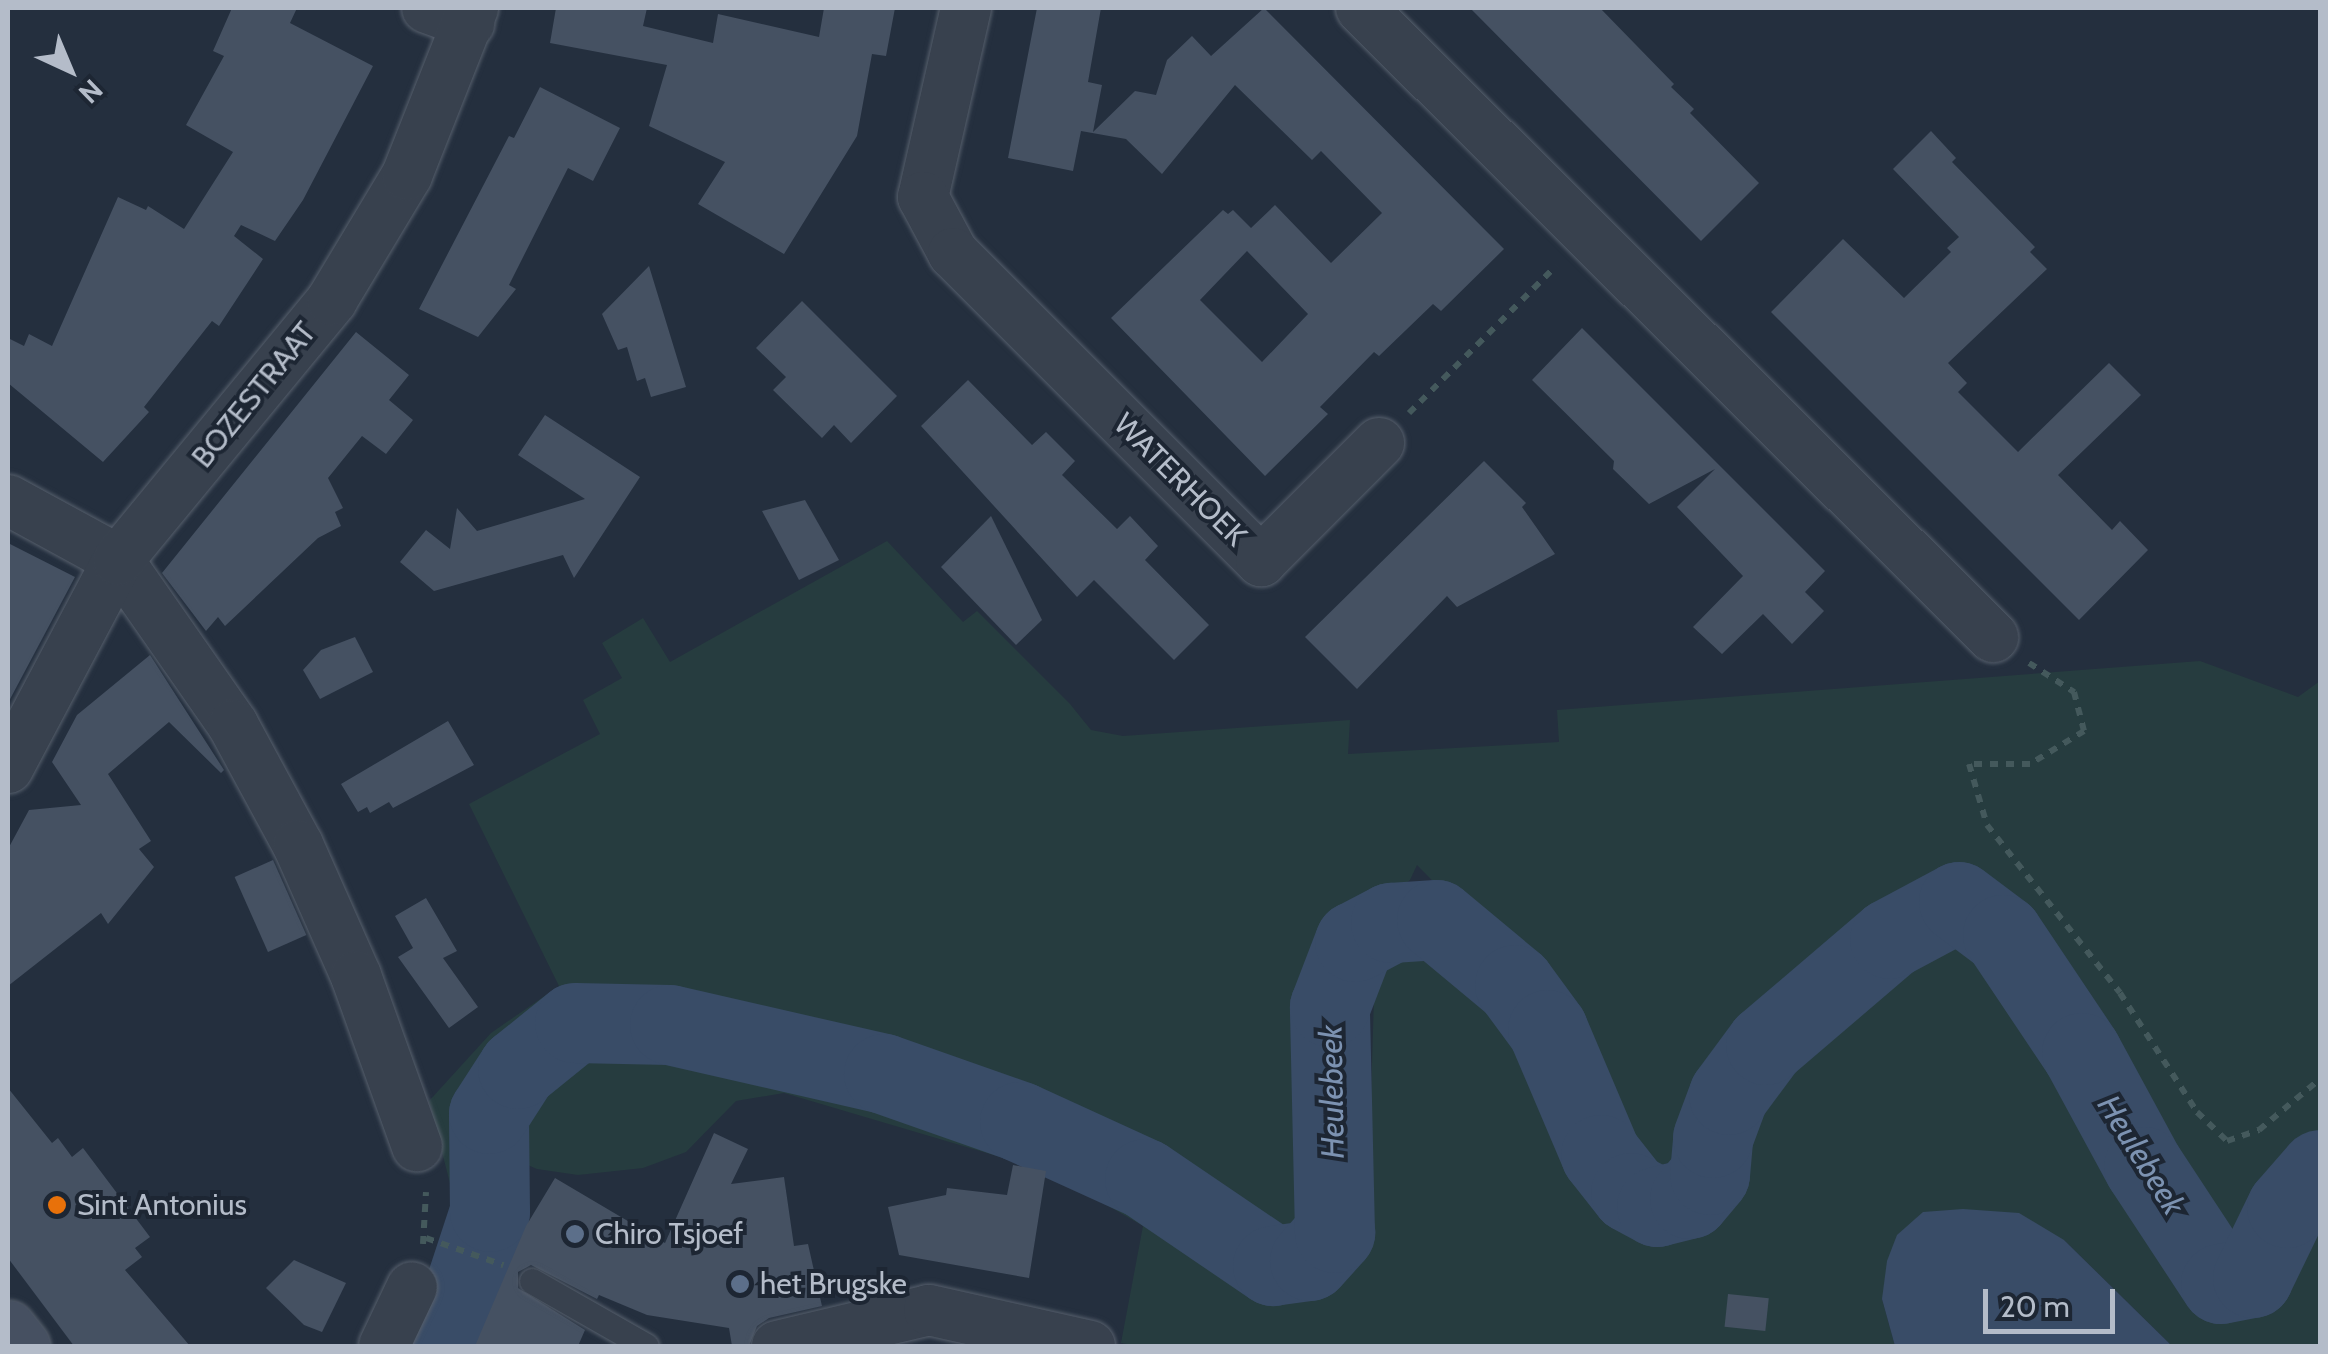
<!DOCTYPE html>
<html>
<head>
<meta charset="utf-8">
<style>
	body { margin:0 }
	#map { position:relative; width:2328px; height:1354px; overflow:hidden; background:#242f3e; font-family:Cabin,sans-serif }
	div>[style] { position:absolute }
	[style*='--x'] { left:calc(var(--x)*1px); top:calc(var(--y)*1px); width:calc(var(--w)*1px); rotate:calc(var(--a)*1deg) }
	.green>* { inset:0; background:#263c3f }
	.water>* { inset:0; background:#394c67 }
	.river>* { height:80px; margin:-40px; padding:0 40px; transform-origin:40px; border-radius:40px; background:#394c67 }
	.building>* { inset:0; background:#455162; transform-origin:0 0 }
	.path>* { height:6px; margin-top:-3px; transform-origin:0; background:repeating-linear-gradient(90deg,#44595c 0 8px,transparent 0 16px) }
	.roads { filter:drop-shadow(0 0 2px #565f6c) drop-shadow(0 0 2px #565f6c) }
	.lane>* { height:25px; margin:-12.5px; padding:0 12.5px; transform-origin:12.5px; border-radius:12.5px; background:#38414e }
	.street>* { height:50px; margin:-25px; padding:0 25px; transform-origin:25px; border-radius:25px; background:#38414e }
	.secondary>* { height:55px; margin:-27.5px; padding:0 27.5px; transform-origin:27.5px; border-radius:27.5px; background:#465061 }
	.dots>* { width:28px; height:28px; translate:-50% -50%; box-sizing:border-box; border:5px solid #1d2633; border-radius:50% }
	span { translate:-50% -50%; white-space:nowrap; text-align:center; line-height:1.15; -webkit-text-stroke:8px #1d2633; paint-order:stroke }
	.street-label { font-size:30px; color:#b4bcc9 }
	.poi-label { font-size:30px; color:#b4bcc9 }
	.left { translate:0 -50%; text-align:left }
	.water-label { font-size:32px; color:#7c92b1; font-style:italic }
	.frame { position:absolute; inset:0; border:10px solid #b4bcc9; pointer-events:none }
	.north { position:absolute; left:20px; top:20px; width:100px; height:100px; -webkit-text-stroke:8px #1d2633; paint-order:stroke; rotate:136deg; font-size:28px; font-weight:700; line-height:40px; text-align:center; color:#b4bcc9 }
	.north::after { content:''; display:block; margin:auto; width:35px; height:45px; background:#b4bcc9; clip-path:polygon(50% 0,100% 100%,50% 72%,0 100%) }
	.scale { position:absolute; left:1983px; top:1289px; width:132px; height:45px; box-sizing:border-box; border:5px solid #b4bcc9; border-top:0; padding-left:12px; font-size:30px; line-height:35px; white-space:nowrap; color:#b4bcc9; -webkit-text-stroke:8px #1d2633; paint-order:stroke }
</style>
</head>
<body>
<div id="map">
	<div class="green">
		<i style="clip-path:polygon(887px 541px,963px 622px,977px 611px,1070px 704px,1091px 730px,1123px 736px,1350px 720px,1348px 754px,1559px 742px,1557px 710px,2200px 661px,2298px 697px,2320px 681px,2320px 1144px,2277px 1182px,2252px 1233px,2238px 1247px,2230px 1243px,2192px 1272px,2213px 1313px,2236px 1309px,2258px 1296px,2279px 1270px,2304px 1214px,2320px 1194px,2320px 1346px,2172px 1346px,2064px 1240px,1882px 1299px,1895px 1346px,1139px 1346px,1121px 1343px,1143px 1226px,1048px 1171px,784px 1093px,736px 1101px,686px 1152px,643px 1168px,578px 1175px,537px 1169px,516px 1160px,508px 1134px,506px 1106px,522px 1082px,555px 1047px,624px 1033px,797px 1064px,988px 1121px,1179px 1211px,1256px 1271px,1286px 1285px,1316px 1285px,1338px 1274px,1358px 1253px,1368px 1201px,1374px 996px,1356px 992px,1366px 964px,1383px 948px,1404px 943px,1425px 946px,1450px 958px,1518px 1006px,1545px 1057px,1566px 1148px,1581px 1181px,1600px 1202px,1633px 1226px,1667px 1230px,1711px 1216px,1728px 1198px,1744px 1168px,1742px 1129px,1796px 1034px,1864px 979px,1939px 930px,2003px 976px,1989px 893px,1969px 882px,1893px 908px,1830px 959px,1718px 1067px,1704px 1084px,1687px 1141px,1673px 1162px,1652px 1167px,1631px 1158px,1621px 1144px,1573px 1010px,1552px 984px,1519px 952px,1477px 926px,1417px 865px,1410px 880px,1347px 929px,1330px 958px,1318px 994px,1321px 1091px,1298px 1094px,1312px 1199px,1304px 1226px,1281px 1239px,1067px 1114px,790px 1031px,662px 1001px,587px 1000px,537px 1018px,493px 1069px,469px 1120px,466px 1196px,453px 1195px,429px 1101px,491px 1033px,559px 986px,469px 804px,600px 734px,583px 700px,622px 678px,602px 643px,643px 618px,670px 662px)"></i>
	</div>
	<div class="water">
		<i style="clip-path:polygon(1963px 1209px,2019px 1213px,2064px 1240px,2172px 1346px,1895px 1346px,1882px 1299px,1887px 1261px,1897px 1235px,1923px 1212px)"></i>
	</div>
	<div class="river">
		<i style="--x:446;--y:1346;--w:141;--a:-71.8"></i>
		<i style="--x:490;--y:1212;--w:98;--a:-90.6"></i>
		<i style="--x:489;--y:1114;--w:54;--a:-57.2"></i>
		<i style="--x:518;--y:1069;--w:73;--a:-38.9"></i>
		<i style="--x:575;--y:1023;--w:95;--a:1.2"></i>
		<i style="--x:670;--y:1025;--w:220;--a:12.9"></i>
		<i style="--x:884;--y:1074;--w:144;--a:19.4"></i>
		<i style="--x:1020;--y:1122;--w:137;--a:24.5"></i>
		<i style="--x:1145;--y:1179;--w:155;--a:34.2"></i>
		<i style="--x:1273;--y:1266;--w:37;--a:-8"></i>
		<i style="--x:1310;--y:1261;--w:38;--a:-48"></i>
		<i style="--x:1335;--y:1233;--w:226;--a:-91.3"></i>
		<i style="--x:1330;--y:1007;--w:70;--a:-69"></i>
		<i style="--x:1355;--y:942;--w:41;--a:-27.8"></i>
		<i style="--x:1391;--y:923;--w:46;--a:-3.7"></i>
		<i style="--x:1437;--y:920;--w:102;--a:39.8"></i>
		<i style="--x:1515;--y:985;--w:56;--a:53.7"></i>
		<i style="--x:1548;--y:1030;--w:136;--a:67"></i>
		<i style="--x:1601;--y:1155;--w:48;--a:51.7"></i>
		<i style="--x:1631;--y:1193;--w:30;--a:28"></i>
		<i style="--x:1657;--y:1207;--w:34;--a:-14"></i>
		<i style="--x:1690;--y:1199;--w:31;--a:-50"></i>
		<i style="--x:1710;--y:1175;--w:37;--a:-85"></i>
		<i style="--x:1713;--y:1138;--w:46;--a:-69.6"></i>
		<i style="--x:1729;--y:1095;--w:62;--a:-53.5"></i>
		<i style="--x:1766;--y:1045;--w:163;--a:-40.5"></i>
		<i style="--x:1890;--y:939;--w:78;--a:-28.2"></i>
		<i style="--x:1959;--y:902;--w:55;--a:36.9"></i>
		<i style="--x:2003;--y:935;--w:142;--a:56.2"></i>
		<i style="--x:2082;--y:1053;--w:130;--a:61.5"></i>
		<i style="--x:2144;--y:1167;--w:140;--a:56.7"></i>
		<i style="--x:2221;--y:1284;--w:33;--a:-11"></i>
		<i style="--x:2253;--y:1278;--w:78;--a:-64.1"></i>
		<i style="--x:2287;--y:1208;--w:50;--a:-49"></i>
	</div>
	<div class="building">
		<i style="clip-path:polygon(232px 8px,297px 8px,290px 23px,373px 66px,303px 200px,275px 241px,241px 225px,234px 236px,263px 259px,219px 326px,212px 321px,144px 407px,149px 412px,103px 462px,8px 383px,8px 338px,24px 346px,29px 334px,52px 346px,118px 197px,146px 210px,148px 206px,184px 229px,233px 152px,186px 125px,224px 56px,213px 51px)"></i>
		<i style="clip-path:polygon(556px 8px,647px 8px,643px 26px,713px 43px,718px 14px,819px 37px,824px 8px,895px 8px,886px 56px,872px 54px,857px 136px,784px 254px,698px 204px,725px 162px,649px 126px,667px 65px,550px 43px)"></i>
		<i style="clip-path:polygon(evenodd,1037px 8px,1101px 8px,1088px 82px,1102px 85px,1093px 132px,1135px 91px,1156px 95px,1167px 60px,1192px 36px,1211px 56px,1264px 8px,1504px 249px,1441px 311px,1433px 304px,1379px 356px,1374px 352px,1320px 407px,1328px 414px,1265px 476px,1111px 318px,1223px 210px,1228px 214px,1233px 210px,1251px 228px,1275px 205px,1331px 263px,1382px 213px,1321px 151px,1312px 160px,1235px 85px,1162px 174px,1126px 139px,1081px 131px,1073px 171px,1008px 158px,1037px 8px,1247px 251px,1308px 314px,1262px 362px,1200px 300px,1247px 251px)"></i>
		<i style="clip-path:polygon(1470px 8px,1600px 8px,1674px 84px,1671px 87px,1694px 109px,1690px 113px,1759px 183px,1701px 241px)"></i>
		<i style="clip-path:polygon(540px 87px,620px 128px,593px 181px,568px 168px,509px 285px,516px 289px,478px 337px,419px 309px,509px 136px,514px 138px)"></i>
		<i style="clip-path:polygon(1931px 131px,1956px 158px,1952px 162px,2035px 247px,2030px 252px,2047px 269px,1948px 363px,1967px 383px,1958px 392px,2018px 452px,2109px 363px,2141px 395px,2058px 475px,2112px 530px,2120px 521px,2148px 550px,2079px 620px,1771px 312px,1843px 239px,1904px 298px,1951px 252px,1947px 248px,1959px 237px,1893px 169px)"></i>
		<i style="clip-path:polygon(649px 266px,686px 387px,651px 397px,645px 378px,637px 381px,627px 347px,618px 350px,602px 314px)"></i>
		<i style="clip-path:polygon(802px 301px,897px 396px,851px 443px,834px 425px,822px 438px,773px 390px,786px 377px,756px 348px)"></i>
		<i style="clip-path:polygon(1582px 328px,1825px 571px,1805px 592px,1824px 611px,1792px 644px,1763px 614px,1722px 654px,1693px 627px,1743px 576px,1677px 507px,1715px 469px,1649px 504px,1613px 469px,1614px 461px,1532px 380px)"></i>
		<i style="clip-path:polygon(356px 332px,409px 375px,389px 400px,413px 420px,386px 454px,362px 436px,328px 478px,343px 508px,335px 512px,341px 526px,318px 538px,225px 626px,218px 617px,206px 631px,162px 573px)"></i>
		<i style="clip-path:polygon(968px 380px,1032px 445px,1046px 432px,1075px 461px,1062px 475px,1117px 529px,1130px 516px,1158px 546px,1145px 560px,1209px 625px,1174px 660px,1094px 580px,1077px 597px,921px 426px)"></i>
		<i style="clip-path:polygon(545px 415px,640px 477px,574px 578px,563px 555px,434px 591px,400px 562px,426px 530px,450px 549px,457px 508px,477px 531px,585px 499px,518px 455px)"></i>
		<i style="clip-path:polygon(1484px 461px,1526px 503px,1522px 507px,1555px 554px,1457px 607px,1447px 596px,1357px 689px,1305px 637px)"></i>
		<i style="clip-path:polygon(805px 500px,839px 560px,799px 580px,762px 511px)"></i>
		<i style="clip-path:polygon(991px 516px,1042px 620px,1016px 645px,941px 567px)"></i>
		<i style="clip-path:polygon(8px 543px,75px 577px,8px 703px)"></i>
		<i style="clip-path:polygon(355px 637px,373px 672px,320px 699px,303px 670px,321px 650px)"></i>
		<i style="clip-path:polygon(150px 655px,224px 770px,221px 773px,169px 722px,108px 774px,151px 841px,139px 849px,154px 867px,108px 924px,101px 913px,8px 986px,8px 849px,29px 810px,81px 805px,52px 762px,77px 715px)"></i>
		<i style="clip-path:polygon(448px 721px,474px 765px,393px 808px,389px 802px,370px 813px,367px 807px,358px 812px,341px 784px)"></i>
		<i style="left:273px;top:860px;width:82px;height:42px;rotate:66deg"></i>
		<i style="clip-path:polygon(426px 898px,457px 951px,443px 958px,478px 1007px,449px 1028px,398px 957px,413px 948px,395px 916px)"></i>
		<i style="clip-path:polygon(8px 1088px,52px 1143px,58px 1138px,72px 1157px,83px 1148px,150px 1237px,135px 1248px,142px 1257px,125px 1270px,190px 1346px,74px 1346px,8px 1258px)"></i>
		<i style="clip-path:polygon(714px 1133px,748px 1149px,731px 1184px,784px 1177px,794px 1246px,808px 1244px,822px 1306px,769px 1318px,757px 1326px,749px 1346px,732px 1346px,729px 1328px,647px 1315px,599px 1295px,597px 1299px,531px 1265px,518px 1272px,518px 1288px,585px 1330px,578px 1346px,475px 1346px,526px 1226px,555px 1178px,665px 1243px)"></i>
		<i style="clip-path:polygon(1013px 1165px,1046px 1171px,1029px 1278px,899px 1255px,888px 1207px,946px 1195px,947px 1188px,1007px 1195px)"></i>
		<i style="clip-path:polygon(294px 1260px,346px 1283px,322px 1332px,304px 1325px,266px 1288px)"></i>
		<i style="left:1728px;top:1294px;width:41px;height:33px;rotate:6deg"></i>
	</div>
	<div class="path">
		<i style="--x:1409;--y:413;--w:208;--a:-45"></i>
		<i style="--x:2029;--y:663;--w:54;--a:32.8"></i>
		<i style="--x:2074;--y:692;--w:40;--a:75.6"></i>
		<i style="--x:2084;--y:731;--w:63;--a:148.6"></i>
		<i style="--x:2030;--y:764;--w:61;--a:180"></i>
		<i style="--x:1969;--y:764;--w:64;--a:73.6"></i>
		<i style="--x:1987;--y:825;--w:214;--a:51.6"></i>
		<i style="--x:2120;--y:993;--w:142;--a:57.1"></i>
		<i style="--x:2197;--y:1112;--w:42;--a:44"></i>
		<i style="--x:2227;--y:1141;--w:34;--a:-19"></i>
		<i style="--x:2259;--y:1130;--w:80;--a:-39.9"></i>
		<i style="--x:426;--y:1238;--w:82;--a:19.3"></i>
		<i style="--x:423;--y:1244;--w:52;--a:-86.7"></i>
	</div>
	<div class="roads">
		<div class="lane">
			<i style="--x:532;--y:1281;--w:131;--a:29.7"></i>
		</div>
		<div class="street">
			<i style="--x:427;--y:8;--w:45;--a:19.7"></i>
			<i style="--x:966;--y:8;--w:194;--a:102.8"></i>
			<i style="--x:923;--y:197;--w:64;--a:61.8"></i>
			<i style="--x:953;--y:253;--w:436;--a:45"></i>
			<i style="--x:1261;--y:561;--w:167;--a:-45"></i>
			<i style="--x:1361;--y:8;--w:892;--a:44.86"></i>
			<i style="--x:8;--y:500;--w:125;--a:28.6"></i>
			<i style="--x:118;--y:560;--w:201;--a:55.1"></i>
			<i style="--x:233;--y:725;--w:136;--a:61.6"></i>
			<i style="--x:298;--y:845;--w:143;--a:66.1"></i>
			<i style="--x:356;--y:976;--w:181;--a:70.3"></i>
			<i style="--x:8;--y:768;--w:235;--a:-62.1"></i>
			<i style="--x:118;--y:560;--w:337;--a:-50.5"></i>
			<i style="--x:332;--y:300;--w:146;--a:-59"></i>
			<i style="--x:407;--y:175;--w:180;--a:-68.4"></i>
			<i style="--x:384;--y:1346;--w:65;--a:-64.6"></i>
			<i style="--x:777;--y:1346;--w:156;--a:-13.3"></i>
			<i style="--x:929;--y:1310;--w:165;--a:12.6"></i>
		</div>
		<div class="secondary">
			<i style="--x:8;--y:1328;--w:23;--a:52"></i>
		</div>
	</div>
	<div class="dots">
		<i style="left:57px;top:1205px;background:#e8710a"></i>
		<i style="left:575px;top:1234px;background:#5c6f8a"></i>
		<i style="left:740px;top:1284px;background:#5c6f8a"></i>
	</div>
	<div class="street-label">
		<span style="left:254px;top:395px;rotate:-51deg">BOZESTRAAT</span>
		<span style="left:1180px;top:480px;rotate:45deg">WATERHOEK</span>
	</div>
	<div class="poi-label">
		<span class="left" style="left:77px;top:1205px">Sint Antonius</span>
		<span class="left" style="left:595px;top:1234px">Chiro Tsjoef</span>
		<span class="left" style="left:760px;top:1284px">het Brugske</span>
	</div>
	<div class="water-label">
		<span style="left:1332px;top:1092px;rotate:-91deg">Heulebeek</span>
		<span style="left:2141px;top:1155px;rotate:58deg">Heulebeek</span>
	</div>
	<div class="frame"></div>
	<div class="north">N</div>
	<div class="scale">20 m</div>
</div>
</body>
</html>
